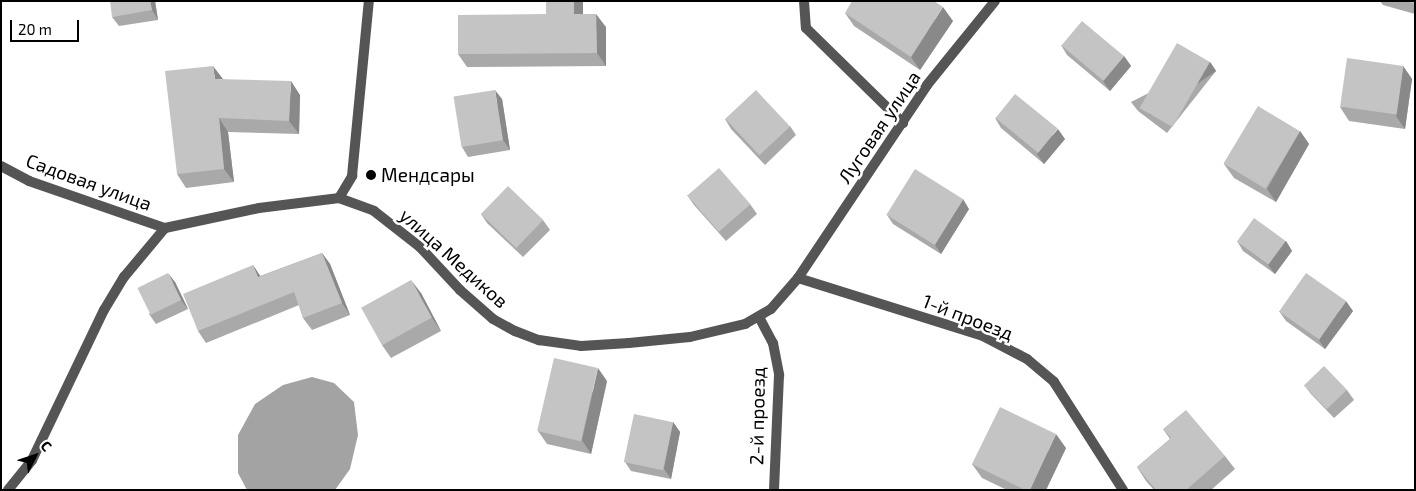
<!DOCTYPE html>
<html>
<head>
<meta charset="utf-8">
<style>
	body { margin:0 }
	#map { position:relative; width:1416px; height:491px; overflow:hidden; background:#fff; font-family:"Exo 2",sans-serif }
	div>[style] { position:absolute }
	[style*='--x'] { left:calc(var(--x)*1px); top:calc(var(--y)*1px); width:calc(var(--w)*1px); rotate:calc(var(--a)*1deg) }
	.water>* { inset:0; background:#a3a3a3 }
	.minor>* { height:10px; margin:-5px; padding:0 5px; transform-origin:5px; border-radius:5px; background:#555 }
	.wall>* { inset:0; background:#a9a9a9 }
	.shaded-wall>* { inset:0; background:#898989; transform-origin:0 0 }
	.building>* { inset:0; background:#c4c4c4; transform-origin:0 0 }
	.dots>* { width:14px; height:14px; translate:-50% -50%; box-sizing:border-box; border:2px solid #fff; border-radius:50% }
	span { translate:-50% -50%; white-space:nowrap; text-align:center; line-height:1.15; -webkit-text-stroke:5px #fff; paint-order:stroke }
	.street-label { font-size:19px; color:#000 }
	.poi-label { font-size:19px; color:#000 }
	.left { translate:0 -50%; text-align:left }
	.frame { position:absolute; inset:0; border:2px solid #000; pointer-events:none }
	.north { position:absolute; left:10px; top:431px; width:50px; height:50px; -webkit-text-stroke:4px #fff; paint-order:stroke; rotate:49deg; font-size:14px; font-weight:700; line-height:20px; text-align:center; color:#000 }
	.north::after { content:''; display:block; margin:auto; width:18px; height:22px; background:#000; clip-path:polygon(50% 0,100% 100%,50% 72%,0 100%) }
	.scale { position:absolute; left:10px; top:20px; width:69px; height:22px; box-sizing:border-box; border:2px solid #000; border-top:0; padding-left:6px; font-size:15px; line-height:18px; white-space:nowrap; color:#000; -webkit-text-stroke:4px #fff; paint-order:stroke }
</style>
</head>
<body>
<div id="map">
	<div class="water">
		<i style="clip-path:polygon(312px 377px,334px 383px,354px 402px,358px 435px,350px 469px,335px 490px,247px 490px,238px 473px,238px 435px,255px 404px,283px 385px)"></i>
	</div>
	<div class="minor">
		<i style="--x:804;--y:1;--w:27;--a:86"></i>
		<i style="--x:806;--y:28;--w:136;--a:44.4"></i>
		<i style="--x:1;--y:166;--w:32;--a:28"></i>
		<i style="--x:29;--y:181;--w:144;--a:19.1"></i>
		<i style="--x:339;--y:198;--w:26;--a:-59"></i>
		<i style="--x:352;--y:176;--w:176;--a:-84.5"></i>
		<i style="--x:798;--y:278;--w:194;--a:17.4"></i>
		<i style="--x:983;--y:336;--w:50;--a:27.6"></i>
		<i style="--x:1027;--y:359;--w:35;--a:40"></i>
		<i style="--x:1054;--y:382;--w:128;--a:57.4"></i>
		<i style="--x:759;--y:317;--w:30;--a:62"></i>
		<i style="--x:773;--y:343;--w:33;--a:79"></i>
		<i style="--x:779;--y:375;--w:115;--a:92.5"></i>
		<i style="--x:8;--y:490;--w:38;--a:-51"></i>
		<i style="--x:32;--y:460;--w:166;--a:-64.4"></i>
		<i style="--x:104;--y:310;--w:39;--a:-59"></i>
		<i style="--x:124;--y:277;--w:64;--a:-50.1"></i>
		<i style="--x:165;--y:228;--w:96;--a:-12"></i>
		<i style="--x:259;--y:208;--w:81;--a:-7.1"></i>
		<i style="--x:339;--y:198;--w:37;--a:20"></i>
		<i style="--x:374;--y:211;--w:58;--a:38"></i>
		<i style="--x:420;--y:247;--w:59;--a:47.1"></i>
		<i style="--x:460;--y:290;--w:44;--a:41.3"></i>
		<i style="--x:493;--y:319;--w:25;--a:29"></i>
		<i style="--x:515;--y:331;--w:26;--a:21"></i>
		<i style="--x:539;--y:340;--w:42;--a:8.1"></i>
		<i style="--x:581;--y:346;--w:48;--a:-3.6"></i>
		<i style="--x:629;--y:343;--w:61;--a:-5.6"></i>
		<i style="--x:690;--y:337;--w:57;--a:-13.3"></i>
		<i style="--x:745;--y:324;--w:30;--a:-30"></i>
		<i style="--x:771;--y:309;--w:41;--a:-48.9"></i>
		<i style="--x:798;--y:278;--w:232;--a:-56.2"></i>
		<i style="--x:927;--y:85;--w:108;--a:-51"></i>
	</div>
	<div class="wall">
		<i style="clip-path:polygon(155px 1px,158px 20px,119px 26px,112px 17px)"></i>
		<i style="clip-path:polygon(546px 1px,583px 1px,583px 14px,606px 27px,606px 66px,467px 67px,458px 54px,546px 14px)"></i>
		<i style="clip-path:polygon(1380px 1px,1415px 1px,1415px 14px,1383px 5px)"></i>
		<i style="clip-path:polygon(845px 13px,953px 21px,920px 70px,854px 26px)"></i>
		<i style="clip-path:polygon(1061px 45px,1124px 56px,1131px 66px,1110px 91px,1067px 55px)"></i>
		<i style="clip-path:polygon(1210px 62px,1216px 71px,1167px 133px,1138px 111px,1131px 102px)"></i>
		<i style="clip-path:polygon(1403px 66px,1412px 79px,1405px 129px,1349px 121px,1340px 107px)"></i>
		<i style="clip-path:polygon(222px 79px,300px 95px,299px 134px,228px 132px,234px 182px,186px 188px,177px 174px)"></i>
		<i style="clip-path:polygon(502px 99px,510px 150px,468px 157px,462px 147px)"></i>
		<i style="clip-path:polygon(995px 118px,1065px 139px,1044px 164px,1001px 128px)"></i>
		<i style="clip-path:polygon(725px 119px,790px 126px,796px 135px,765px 165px,731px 129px)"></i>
		<i style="clip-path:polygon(1300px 131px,1309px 144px,1276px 202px,1234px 178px,1224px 164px)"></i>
		<i style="clip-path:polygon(687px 195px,750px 204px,757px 214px,726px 241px,694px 205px)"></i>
		<i style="clip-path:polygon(969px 209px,941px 254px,893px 224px,887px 215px)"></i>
		<i style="clip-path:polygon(481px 214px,543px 220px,550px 230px,523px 257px,487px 223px)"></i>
		<i style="clip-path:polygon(1237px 241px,1286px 241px,1292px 251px,1275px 274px,1243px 251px)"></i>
		<i style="clip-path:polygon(322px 253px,330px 264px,350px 315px,312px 330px,303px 318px,299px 305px,206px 343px,198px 331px,253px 265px,260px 276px)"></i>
		<i style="clip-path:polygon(175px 282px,188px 309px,156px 324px,149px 314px)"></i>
		<i style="clip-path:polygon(421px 293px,441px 331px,391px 358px,382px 345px)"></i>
		<i style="clip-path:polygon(1279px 311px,1353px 311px,1325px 349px,1286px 321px)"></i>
		<i style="clip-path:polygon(607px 381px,591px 454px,547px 444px,538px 431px)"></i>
		<i style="clip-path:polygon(1304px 385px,1347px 390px,1354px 400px,1334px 418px,1311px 394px)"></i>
		<i style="clip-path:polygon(673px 422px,680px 432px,671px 479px,631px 471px,625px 462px)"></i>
		<i style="clip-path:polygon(1163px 429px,1225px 456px,1235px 469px,1211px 490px,1154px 490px,1146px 481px,1137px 467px,1170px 439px)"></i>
		<i style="clip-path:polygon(1066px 448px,1046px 490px,1007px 490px,982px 478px,972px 464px)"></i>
	</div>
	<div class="shaded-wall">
		<i style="clip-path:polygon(150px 1px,155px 1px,158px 20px,152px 10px)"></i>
		<i style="clip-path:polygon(574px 1px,583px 1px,583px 27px,574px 14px)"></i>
		<i style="clip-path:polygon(943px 7px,953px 21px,920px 70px,911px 57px)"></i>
		<i style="clip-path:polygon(596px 14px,606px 27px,606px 66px,597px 53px)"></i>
		<i style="clip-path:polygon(1124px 56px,1131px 66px,1110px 91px,1103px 81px)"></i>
		<i style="left:1210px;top:62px;width:11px;height:79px;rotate:56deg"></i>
		<i style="clip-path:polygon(213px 66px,223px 79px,215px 79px)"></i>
		<i style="clip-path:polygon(1403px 66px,1412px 79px,1405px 129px,1396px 116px)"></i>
		<i style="clip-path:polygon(291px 81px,300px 95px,299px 134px,289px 121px)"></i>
		<i style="clip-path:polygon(495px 90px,502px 99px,510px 150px,503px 140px)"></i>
		<i style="clip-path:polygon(219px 118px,228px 132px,234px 182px,224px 169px)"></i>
		<i style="clip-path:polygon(1058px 129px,1065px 139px,1044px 164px,1037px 154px)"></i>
		<i style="clip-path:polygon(1300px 131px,1309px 144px,1276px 202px,1267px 189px)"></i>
		<i style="clip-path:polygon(963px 199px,969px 209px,941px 254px,935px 245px)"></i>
		<i style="clip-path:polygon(1286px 241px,1292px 251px,1275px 274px,1268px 265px)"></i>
		<i style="clip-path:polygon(322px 253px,330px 264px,350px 315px,342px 303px)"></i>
		<i style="clip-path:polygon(253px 265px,261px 277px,258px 277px)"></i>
		<i style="clip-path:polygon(168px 273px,175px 282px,188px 309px,181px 300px)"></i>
		<i style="clip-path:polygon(411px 280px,421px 293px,441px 331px,432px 318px)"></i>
		<i style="clip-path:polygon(1346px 301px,1353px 311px,1325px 349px,1319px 340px)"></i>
		<i style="clip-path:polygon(598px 368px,607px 381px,591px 454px,582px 440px)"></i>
		<i style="clip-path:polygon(673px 422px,680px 432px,671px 479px,664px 469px)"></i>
		<i style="clip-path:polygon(1056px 434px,1066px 448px,1046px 490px,1030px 490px)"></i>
	</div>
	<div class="building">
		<i style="clip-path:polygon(110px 1px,150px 1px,152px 10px,112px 17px)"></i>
		<i style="clip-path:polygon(546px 1px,574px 1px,574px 14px,596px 14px,597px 53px,458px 54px,458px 15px,546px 14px)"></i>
		<i style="clip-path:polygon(852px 1px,934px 1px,943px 7px,911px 57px,845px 13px)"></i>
		<i style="clip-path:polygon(1406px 1px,1415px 1px,1415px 4px)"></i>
		<i style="left:1082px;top:21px;width:55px;height:32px;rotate:40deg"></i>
		<i style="left:1177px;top:43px;width:38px;height:75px;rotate:30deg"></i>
		<i style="left:1347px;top:58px;width:57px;height:49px;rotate:8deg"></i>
		<i style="clip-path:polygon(213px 66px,215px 79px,291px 81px,289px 121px,219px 118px,224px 169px,177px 174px,165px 71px)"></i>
		<i style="left:495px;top:90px;width:51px;height:42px;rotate:81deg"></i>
		<i style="left:756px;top:90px;width:50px;height:42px;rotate:47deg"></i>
		<i style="left:1015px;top:94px;width:55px;height:31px;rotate:39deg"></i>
		<i style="left:1258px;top:106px;width:49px;height:67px;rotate:31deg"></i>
		<i style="left:719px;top:168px;width:48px;height:42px;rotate:49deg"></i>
		<i style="left:915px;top:169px;width:57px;height:54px;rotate:32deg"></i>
		<i style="left:508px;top:186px;width:49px;height:39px;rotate:44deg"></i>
		<i style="left:1254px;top:218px;width:39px;height:29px;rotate:36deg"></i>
		<i style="clip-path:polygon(322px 253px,342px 303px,303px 318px,294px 292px,198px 331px,183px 294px,253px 265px,258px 277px)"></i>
		<i style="left:168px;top:273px;width:30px;height:34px;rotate:64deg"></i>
		<i style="left:1306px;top:273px;width:49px;height:47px;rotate:35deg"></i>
		<i style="left:411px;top:280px;width:43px;height:57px;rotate:61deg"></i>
		<i style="left:554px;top:358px;width:45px;height:75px;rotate:13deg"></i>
		<i style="left:1324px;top:366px;width:33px;height:28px;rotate:46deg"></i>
		<i style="clip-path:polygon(1000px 407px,1056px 434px,1030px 490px,1025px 490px,972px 464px)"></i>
		<i style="clip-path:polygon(1186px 410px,1225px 456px,1186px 490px,1156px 490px,1137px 467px,1171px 438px,1163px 429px)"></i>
		<i style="left:634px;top:414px;width:40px;height:49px;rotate:12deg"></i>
	</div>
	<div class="dots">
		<i style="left:371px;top:175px;background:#000"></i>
	</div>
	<div class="street-label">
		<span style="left:879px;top:127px;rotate:-56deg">Луговая улица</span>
		<span style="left:89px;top:182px;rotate:20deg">Садовая улица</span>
		<span style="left:454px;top:258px;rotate:42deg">улица Медиков</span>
		<span style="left:968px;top:317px;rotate:21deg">1-й проезд</span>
		<span style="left:757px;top:416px;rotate:-89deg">2-й проезд</span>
	</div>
	<div class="poi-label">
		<span class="left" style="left:381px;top:175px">Мендсары</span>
	</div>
	<div class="frame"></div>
	<div class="north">С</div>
	<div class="scale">20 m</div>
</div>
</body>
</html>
